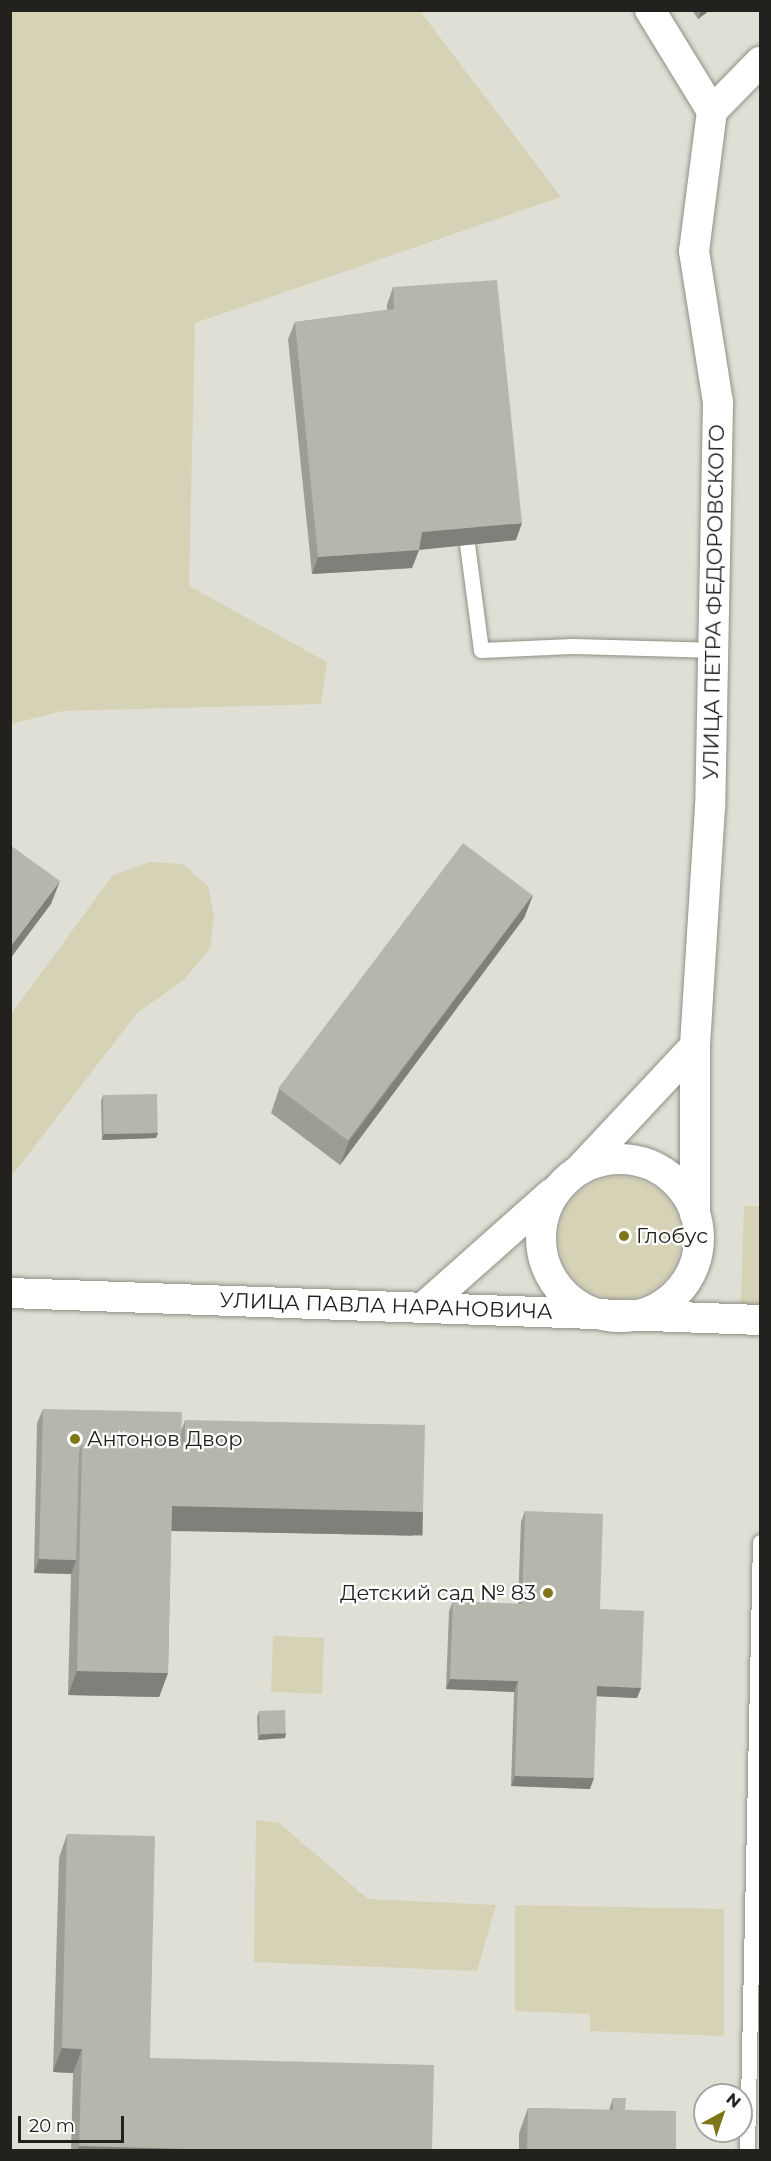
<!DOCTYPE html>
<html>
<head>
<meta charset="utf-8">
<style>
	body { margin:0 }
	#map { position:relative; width:771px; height:2161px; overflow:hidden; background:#e0dfd5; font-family:Montserrat,sans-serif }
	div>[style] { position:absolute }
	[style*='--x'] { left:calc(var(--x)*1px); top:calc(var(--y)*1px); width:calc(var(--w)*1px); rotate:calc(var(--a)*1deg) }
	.green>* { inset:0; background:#d6d2b5; transform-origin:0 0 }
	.round { border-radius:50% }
	.roads { filter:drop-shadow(0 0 2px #908f85) drop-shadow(0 0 2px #908f85) }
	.lane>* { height:15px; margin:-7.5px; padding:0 7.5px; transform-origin:7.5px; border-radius:7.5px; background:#fff }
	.street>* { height:30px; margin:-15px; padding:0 15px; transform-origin:15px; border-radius:15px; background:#fff }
	.street>.ring { margin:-15px; padding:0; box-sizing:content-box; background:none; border:30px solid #fff; border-radius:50% }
	.wall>* { inset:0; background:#9d9d95 }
	.shaded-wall>* { inset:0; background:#807f79; transform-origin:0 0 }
	.building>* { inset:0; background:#b7b6ad; transform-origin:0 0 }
	.dots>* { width:16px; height:16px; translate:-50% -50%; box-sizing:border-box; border:3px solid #fff; border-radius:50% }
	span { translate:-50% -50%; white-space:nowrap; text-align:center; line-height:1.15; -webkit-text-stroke:4.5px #fff; paint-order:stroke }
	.street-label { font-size:21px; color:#22211e }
	.poi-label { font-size:21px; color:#22211e }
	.left { translate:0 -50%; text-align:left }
	.right { translate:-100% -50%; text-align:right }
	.frame { position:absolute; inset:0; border:12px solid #22211e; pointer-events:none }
	.north { position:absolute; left:693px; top:2083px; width:60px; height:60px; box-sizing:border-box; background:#fff; border:2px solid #a7a6a5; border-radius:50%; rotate:40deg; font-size:16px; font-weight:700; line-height:24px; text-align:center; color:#22211e }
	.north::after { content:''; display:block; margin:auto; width:21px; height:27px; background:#807517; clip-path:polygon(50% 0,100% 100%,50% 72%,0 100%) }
	.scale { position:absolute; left:18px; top:2116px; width:106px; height:27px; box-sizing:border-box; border:3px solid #22211e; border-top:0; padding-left:8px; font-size:18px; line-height:21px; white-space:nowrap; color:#22211e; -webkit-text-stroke:4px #fff; paint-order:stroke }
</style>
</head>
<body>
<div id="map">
	<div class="green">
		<i style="clip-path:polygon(11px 10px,420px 11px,561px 197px,195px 323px,189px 586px,327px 662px,321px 704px,63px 711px,11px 724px)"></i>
		<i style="clip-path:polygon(151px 862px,183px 864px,208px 886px,214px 916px,210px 948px,184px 980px,137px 1013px,11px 1177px,11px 1014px,113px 875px)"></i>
		<i class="round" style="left:559px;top:1177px;width:122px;height:122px"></i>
		<i style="clip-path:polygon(744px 1206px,760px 1206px,760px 1306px,741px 1305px)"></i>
		<i style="left:273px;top:1636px;width:51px;height:56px;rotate:2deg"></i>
		<i style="clip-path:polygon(256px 1820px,279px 1823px,368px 1899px,496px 1905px,477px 1971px,254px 1962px)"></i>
		<i style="clip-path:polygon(515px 1905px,724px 1909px,724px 2036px,590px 2031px,590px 2014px,515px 2011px)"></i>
	</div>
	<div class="roads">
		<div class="lane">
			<i style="--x:467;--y:544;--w:107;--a:82.5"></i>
			<i style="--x:481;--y:650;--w:91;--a:-2.5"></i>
			<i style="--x:572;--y:646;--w:139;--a:1.6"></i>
			<i style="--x:747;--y:2150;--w:608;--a:-88.78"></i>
		</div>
		<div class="street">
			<i style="--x:650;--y:10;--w:119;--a:58.5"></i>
			<i style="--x:712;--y:111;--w:141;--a:97.3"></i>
			<i style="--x:694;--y:251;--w:153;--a:81"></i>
			<i style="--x:718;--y:402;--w:405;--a:91.1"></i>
			<i style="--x:710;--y:807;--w:239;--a:93.6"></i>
			<i style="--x:695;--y:1046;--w:168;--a:90"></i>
			<i style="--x:712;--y:111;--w:69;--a:-45.6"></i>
			<i class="ring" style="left:541px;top:1159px;width:128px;height:128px"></i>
			<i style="--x:580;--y:1169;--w:168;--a:-46.9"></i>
			<i style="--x:10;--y:1293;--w:750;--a:2.06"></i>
			<i style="--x:425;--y:1306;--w:169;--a:-41.6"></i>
		</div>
	</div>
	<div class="wall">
		<i style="clip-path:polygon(692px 10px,710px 10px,698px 19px)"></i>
		<i style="clip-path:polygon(393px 287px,516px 540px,419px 550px,412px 568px,312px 574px,288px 339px,295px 322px,387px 310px,387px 305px)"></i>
		<i style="clip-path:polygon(533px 895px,524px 918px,340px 1165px,271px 1113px,279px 1089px)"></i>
		<i style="clip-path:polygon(103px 1095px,158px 1133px,156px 1138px,102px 1140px,101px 1101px)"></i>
		<i style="clip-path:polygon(43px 1409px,182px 1429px,185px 1420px,414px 1536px,171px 1530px,168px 1673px,159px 1697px,68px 1695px,71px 1574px,34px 1573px,37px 1423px)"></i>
		<i style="clip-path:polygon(525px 1511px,600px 1609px,641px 1688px,637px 1698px,596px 1696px,590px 1789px,511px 1786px,514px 1692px,446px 1689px,449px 1611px,453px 1601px,518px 1604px,521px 1522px)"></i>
		<i style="clip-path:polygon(259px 1711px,285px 1738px,258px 1740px,257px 1717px)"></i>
		<i style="clip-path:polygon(67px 1834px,150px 2058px,432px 2151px,71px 2151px,73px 2073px,53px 2072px,59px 1858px)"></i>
		<i style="clip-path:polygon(613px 2098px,625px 2110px,676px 2151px,519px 2151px,519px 2133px,528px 2108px,609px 2110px)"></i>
	</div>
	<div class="shaded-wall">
		<i style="clip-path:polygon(701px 10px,710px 10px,698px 19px)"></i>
		<i style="clip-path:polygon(522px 523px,516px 540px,416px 550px,422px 532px)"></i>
		<i style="clip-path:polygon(419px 550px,412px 568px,312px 574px,318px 557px)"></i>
		<i style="clip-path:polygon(60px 881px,51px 904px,10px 959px,10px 947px)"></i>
		<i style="clip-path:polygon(533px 895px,524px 918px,340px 1165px,349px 1141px)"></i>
		<i style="clip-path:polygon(158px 1133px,156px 1138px,102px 1140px,104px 1134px)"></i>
		<i style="left:172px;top:1506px;width:251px;height:25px;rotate:1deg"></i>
		<i style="clip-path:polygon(39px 1559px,76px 1560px,71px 1574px,34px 1573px)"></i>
		<i style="clip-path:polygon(77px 1671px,168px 1673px,159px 1697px,68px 1695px)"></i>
		<i style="clip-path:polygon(450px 1679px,518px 1681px,514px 1692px,446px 1689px)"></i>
		<i style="clip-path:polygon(597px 1686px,641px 1688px,637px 1698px,593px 1696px)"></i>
		<i style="clip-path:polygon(286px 1733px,285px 1738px,258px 1740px,260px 1735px)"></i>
		<i style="clip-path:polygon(515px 1776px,594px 1778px,590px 1789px,511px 1786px)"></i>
		<i style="clip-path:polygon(62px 2048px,82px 2049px,73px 2073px,53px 2072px)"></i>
		<i style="clip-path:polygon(79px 2146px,263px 2151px,77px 2151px)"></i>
	</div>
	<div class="building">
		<i style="clip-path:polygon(497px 280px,522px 523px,422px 532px,419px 550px,318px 557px,295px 322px,394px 309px,393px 287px)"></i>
		<i style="left:463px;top:843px;width:87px;height:307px;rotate:37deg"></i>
		<i style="clip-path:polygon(10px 845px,60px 881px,10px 947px)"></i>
		<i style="left:157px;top:1094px;width:39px;height:54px;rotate:89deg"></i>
		<i style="clip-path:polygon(43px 1409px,182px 1412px,181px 1445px,82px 1443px,79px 1452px,76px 1560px,39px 1559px)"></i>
		<i style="clip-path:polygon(185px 1420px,425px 1425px,423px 1512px,172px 1506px,168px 1673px,77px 1671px,82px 1443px,185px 1445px)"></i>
		<i style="clip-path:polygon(525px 1511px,603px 1514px,600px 1609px,644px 1611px,641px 1688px,597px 1686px,594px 1778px,515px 1776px,518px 1681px,450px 1679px,453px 1601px,522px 1604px)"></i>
		<i style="left:285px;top:1710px;width:23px;height:26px;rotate:88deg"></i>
		<i style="clip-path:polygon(67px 1834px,155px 1836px,150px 2058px,434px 2065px,432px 2151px,263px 2151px,79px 2146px,82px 2049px,62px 2048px)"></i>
		<i style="clip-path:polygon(613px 2098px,626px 2098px,625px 2110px,676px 2111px,676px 2151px,527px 2151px,528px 2108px,613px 2110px)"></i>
	</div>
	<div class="dots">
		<i style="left:624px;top:1236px;background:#807517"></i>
		<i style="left:75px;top:1439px;background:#807517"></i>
		<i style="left:548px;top:1593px;background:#807517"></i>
	</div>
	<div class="street-label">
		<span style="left:714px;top:602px;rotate:-89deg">УЛИЦА ПЕТРА ФЕДОРОВСКОГО</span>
		<span style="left:386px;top:1306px;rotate:2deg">УЛИЦА ПАВЛА НАРАНОВИЧА</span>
	</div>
	<div class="poi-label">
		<span class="left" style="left:636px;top:1236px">Глобус</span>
		<span class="left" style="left:87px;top:1439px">Антонов Двор</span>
		<span class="right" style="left:536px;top:1593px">Детский сад № 83</span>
	</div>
	<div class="frame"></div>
	<div class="north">N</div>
	<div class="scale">20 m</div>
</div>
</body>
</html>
